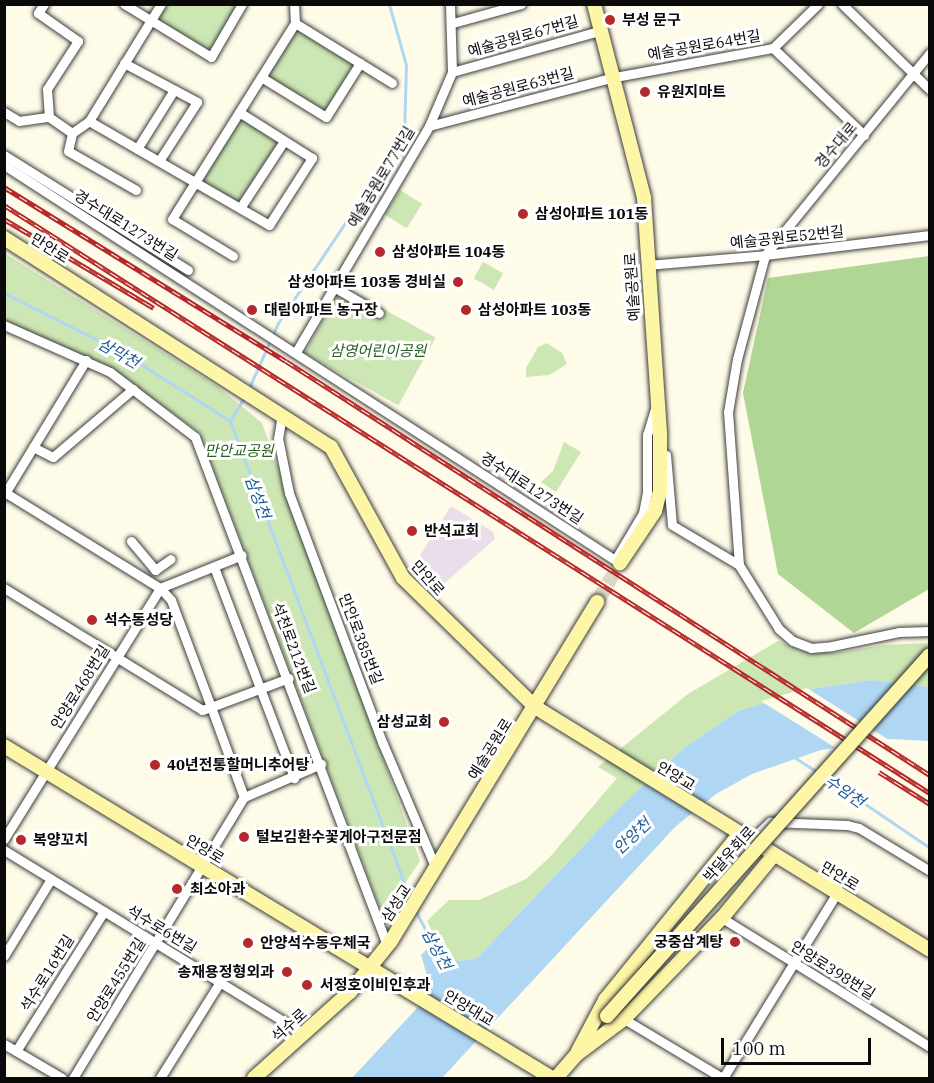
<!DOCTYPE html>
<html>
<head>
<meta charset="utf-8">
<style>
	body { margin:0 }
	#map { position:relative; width:934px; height:1083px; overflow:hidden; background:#fefbe8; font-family:"IBM Plex Serif","Noto Sans KR",serif }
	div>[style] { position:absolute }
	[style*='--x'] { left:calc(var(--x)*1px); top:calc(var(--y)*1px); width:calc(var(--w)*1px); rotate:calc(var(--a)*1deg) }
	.industrial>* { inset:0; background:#e9dee9 }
	.green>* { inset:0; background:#cce6b4; transform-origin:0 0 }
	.forest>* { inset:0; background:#afd694 }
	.water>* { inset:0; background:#afd7f3 }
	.pier>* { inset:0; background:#fefbe8 }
	.stream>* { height:3px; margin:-1.5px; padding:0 1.5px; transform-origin:1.5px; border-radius:1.5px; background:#afd7f3 }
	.secondary-tunnel>* { height:14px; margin-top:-7px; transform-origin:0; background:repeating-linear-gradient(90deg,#d9d7c7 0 14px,transparent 0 21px) }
	.roads { filter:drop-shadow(0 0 2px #3d3d3d) drop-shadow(0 0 2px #3d3d3d) }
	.street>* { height:9px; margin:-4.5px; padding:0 4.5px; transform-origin:4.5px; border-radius:4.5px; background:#fff }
	.secondary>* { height:14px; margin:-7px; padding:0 7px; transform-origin:7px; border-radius:7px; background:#fcf6a6 }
	.rail>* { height:5px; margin-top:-2.5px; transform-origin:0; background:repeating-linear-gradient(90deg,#fff 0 9px,#b42929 0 18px); box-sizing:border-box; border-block:2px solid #b42929 }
	.bridges { filter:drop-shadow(0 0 2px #2c2c2c) drop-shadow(0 0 2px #2c2c2c) }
	.secondary-bridge>* { height:14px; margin:-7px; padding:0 7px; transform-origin:7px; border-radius:7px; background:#fcf6a6 }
	.dots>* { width:16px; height:16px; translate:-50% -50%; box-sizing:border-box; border:3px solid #fff; border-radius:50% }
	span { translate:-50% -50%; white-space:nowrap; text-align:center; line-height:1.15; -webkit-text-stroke:6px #fff; paint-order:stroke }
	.poi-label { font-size:15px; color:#0a0a0a; font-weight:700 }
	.left { translate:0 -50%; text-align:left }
	.right { translate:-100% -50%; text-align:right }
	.street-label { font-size:15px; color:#0a0a0a }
	.park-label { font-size:15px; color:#295e1e; font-style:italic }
	.water-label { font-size:16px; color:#1a5a96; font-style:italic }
	.frame { position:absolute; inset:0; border:6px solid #0a0a0a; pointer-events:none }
	.scale { position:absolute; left:721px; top:1038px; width:150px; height:27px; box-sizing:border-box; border:3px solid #0a0a0a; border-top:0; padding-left:8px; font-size:18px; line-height:21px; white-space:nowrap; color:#0a0a0a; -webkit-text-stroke:4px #fff; paint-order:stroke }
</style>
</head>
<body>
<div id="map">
	<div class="industrial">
		<i style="clip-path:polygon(451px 506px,493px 532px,495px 539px,438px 589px,414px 565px)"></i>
	</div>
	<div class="green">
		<i style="clip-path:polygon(161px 5px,242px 5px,211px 57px,151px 22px)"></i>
		<i style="left:295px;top:23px;width:76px;height:64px;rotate:32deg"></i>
		<i style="left:239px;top:112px;width:54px;height:83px;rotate:33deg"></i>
		<i style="left:400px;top:190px;width:26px;height:29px;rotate:32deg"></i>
		<i style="clip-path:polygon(4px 253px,217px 386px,262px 423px,420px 861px,383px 916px,200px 433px,135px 386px,5px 321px)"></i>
		<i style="left:483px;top:262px;width:23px;height:19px;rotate:29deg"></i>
		<i style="left:342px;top:286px;width:107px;height:77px;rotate:29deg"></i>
		<i style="clip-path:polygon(547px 343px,562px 353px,567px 364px,549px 375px,526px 377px,526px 368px,538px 347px)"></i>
		<i style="clip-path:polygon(564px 442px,581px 452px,556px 492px,541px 482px,553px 471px)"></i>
		<i style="clip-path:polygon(778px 641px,802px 651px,836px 653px,883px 645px,929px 643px,929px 687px,873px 680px,816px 688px,738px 711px,684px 748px,624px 803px,477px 958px,461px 961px,446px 958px,427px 921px,449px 900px,479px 900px,526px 879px,549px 858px,617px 778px,598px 767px,688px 694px)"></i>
	</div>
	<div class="forest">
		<i style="clip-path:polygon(929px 256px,929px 589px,854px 633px,778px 574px,743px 393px,768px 278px)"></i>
	</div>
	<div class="water">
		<i style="clip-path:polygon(873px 680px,929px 687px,929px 741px,891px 739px,821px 750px,752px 774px,716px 794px,676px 826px,442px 1078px,352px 1078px,432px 992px,421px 955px,437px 939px,447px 958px,461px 961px,477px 958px,624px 803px,684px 748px,738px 711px,816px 688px)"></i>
	</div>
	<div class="pier">
		<i style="clip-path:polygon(807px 688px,892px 742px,839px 750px,761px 701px)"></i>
	</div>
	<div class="stream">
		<i style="--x:4;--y:293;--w:136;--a:26.8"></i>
		<i style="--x:125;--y:354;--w:125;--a:32.5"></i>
		<i style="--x:248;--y:390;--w:73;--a:-65.9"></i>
		<i style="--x:278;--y:323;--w:226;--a:-56.2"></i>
		<i style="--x:404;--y:135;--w:70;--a:-88.4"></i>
		<i style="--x:406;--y:65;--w:63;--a:-105.6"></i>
		<i style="--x:245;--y:396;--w:29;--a:121"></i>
		<i style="--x:230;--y:421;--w:513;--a:69.34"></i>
		<i style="--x:794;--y:757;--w:30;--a:33"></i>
		<i style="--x:827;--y:778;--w:125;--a:34.2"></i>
		<i style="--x:415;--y:910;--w:41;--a:62.2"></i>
	</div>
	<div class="secondary-tunnel">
		<i style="--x:597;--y:602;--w:45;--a:-59.5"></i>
	</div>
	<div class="roads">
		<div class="street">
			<i style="--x:44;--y:4;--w:11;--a:124"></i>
			<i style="--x:38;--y:13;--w:49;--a:35"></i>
			<i style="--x:78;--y:41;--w:57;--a:122.9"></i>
			<i style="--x:47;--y:89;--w:28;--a:86"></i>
			<i style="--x:124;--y:4;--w:102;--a:31.3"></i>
			<i style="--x:211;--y:57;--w:61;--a:-59.7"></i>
			<i style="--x:294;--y:4;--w:19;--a:87"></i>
			<i style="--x:295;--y:23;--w:114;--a:31.7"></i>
			<i style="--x:842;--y:4;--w:123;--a:44.3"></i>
			<i style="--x:453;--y:23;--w:71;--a:-15.6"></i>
			<i style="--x:773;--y:48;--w:126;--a:43.7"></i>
			<i style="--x:124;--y:63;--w:83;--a:28.1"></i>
			<i style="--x:197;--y:102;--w:70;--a:122.8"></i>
			<i style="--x:452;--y:72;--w:156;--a:-15.6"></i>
			<i style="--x:261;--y:77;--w:76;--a:31.6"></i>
			<i style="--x:326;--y:117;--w:64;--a:-57.8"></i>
			<i style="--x:4;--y:112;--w:17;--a:31"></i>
			<i style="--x:19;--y:121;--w:30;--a:-8"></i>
			<i style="--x:49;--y:117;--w:28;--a:35"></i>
			<i style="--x:89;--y:121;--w:208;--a:30"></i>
			<i style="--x:269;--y:225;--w:80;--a:-57.3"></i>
			<i style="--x:312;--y:158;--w:86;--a:-147.8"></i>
			<i style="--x:429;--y:126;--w:192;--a:-14.8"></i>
			<i style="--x:615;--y:77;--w:161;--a:-10.4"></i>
			<i style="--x:773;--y:48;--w:63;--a:-44.4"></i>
			<i style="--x:137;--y:149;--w:70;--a:-57.9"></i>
			<i style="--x:4;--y:155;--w:217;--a:32"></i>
			<i style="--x:4;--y:165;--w:728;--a:32.88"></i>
			<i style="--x:615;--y:560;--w:55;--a:-59.2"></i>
			<i style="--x:643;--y:513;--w:20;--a:-79"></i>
			<i style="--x:647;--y:493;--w:58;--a:-90"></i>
			<i style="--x:647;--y:435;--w:28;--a:-73"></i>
			<i style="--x:136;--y:190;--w:78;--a:-150.2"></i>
			<i style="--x:68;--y:151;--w:18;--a:-77"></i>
			<i style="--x:72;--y:133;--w:21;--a:-35"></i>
			<i style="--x:89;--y:121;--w:137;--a:-58.4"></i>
			<i style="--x:240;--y:208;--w:80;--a:-56.7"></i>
			<i style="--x:233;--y:256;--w:71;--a:-148.8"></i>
			<i style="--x:172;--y:219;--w:231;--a:-57.9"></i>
			<i style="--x:647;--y:265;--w:118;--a:-4.8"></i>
			<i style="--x:765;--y:255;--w:166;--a:-6.9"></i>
			<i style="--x:332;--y:286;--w:54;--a:29.9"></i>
			<i style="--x:4;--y:325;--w:116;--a:23.9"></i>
			<i style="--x:110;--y:372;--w:107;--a:37.4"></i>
			<i style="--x:195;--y:437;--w:543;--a:69.3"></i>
			<i style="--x:296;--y:352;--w:262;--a:-59.5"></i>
			<i style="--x:429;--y:126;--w:59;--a:-66.9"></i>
			<i style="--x:452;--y:72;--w:68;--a:-91.7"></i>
			<i style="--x:282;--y:414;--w:24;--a:99"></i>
			<i style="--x:278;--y:438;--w:56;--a:78.7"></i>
			<i style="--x:289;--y:493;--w:268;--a:69.5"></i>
			<i style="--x:383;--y:744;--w:136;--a:67"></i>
			<i style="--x:33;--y:447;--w:22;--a:27"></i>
			<i style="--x:53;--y:457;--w:105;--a:-40.4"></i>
			<i style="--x:666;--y:455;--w:70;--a:85.1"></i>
			<i style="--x:672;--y:525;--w:78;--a:30.8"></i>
			<i style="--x:739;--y:565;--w:75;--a:58"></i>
			<i style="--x:779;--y:629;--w:18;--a:41"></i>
			<i style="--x:793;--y:641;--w:19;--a:21"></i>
			<i style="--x:811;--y:648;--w:21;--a:-5"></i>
			<i style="--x:832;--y:646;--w:68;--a:-11.8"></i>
			<i style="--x:899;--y:632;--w:31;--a:-2"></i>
			<i style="--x:6;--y:493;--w:181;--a:31.7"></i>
			<i style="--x:160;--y:588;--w:16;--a:47"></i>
			<i style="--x:171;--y:600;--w:114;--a:69.5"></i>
			<i style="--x:211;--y:707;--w:83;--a:-20.4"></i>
			<i style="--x:4;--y:495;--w:158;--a:-58.7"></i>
			<i style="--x:131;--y:541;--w:38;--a:50"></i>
			<i style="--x:155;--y:570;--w:19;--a:-35"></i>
			<i style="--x:739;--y:565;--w:153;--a:-94.1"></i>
			<i style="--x:728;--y:412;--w:54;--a:-80.4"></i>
			<i style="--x:737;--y:359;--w:108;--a:-74.9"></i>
			<i style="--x:765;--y:255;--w:261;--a:-50.8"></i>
			<i style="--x:214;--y:567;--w:226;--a:69.2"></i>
			<i style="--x:4;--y:588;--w:233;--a:31.6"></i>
			<i style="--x:202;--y:710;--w:9;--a:-18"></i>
			<i style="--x:211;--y:707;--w:96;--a:69.9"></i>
			<i style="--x:4;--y:839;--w:296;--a:-58.1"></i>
			<i style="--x:160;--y:588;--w:88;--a:-21.9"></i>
			<i style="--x:750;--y:841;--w:28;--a:-44"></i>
			<i style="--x:770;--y:822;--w:77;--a:2.2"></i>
			<i style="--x:847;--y:825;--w:12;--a:14"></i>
			<i style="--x:859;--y:828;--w:83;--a:31.2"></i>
			<i style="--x:4;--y:850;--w:352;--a:31.5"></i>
			<i style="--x:722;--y:918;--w:245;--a:31.8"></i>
			<i style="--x:4;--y:956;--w:90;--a:-58.6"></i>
			<i style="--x:624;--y:1019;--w:114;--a:31"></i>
			<i style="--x:4;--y:1044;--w:67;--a:30.4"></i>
			<i style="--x:16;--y:1051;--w:165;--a:-57.8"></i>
			<i style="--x:73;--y:1078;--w:329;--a:-58.7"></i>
			<i style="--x:244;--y:797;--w:84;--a:-23.2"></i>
			<i style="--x:160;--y:1078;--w:113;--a:-58"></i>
			<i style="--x:723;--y:1078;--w:217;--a:-58.4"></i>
		</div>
		<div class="secondary">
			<i style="--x:594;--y:4;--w:200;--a:75.5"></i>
			<i style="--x:644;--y:198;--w:237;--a:86.1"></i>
			<i style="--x:660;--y:434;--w:57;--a:90"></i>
			<i style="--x:660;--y:491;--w:21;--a:104"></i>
			<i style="--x:655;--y:511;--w:63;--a:123.9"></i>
			<i style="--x:4;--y:238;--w:388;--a:32.6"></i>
			<i style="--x:331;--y:447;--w:149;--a:61.2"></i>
			<i style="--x:403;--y:578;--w:185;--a:44.3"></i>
			<i style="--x:535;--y:707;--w:464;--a:31.6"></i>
			<i style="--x:4;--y:746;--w:641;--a:31.21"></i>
			<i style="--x:578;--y:1051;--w:58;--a:-62.1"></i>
			<i style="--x:605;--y:1000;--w:215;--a:-51"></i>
			<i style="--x:576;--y:1055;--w:60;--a:-36.9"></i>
			<i style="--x:624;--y:1019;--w:141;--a:-45.9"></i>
			<i style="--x:722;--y:918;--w:80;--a:-50.6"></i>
			<i style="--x:254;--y:1078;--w:129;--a:-41.9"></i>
			<i style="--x:350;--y:992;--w:65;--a:-51.2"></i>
			<i style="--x:391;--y:941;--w:397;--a:-58.7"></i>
			<i style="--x:556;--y:1078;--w:37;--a:-49"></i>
		</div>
	</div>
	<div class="rail">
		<i style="--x:4;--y:187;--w:331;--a:31.7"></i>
		<i style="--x:286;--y:361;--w:766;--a:32.74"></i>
		<i style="--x:4;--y:205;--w:1097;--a:32.42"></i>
		<i style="--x:4;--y:219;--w:174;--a:30.7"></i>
		<i style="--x:879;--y:772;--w:60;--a:32.1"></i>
	</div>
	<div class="bridges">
		<div class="secondary-bridge">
			<i style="--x:607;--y:1016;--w:484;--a:-48.2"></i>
		</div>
	</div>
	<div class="dots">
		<i style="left:610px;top:20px;background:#b42929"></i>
		<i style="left:645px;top:92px;background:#b42929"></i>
		<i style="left:523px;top:214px;background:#b42929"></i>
		<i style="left:380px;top:252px;background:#b42929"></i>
		<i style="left:458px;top:282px;background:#b42929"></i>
		<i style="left:252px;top:310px;background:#b42929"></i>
		<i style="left:466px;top:310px;background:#b42929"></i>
		<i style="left:412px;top:531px;background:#b42929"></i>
		<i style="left:92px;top:620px;background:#b42929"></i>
		<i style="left:444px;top:722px;background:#b42929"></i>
		<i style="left:155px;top:765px;background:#b42929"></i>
		<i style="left:244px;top:837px;background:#b42929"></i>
		<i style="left:21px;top:840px;background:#b42929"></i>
		<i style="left:177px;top:889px;background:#b42929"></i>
		<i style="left:735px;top:942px;background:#b42929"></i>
		<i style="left:248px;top:943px;background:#b42929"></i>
		<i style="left:287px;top:972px;background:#b42929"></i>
		<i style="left:307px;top:985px;background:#b42929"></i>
	</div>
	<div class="poi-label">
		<span class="left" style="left:622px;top:20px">부성 문구</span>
		<span class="left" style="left:657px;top:92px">유원지마트</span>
		<span class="left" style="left:535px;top:214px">삼성아파트 101동</span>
		<span class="left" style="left:392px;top:252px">삼성아파트 104동</span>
		<span class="right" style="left:446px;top:282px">삼성아파트 103동 경비실</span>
		<span class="left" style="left:264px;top:310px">대림아파트 농구장</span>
		<span class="left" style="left:478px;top:310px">삼성아파트 103동</span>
		<span class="left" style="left:424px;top:531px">반석교회</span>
		<span class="left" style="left:104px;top:620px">석수동성당</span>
		<span class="right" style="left:432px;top:722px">삼성교회</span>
		<span class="left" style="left:167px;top:765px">40년전통할머니추어탕</span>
		<span class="left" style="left:256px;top:837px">털보김환수꽃게아구전문점</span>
		<span class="left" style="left:33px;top:840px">복양꼬치</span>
		<span class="left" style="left:190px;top:889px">최소아과</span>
		<span class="right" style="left:723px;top:942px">궁중삼계탕</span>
		<span class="left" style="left:260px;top:943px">안양석수동우체국</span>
		<span class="right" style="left:274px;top:972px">송재용정형외과</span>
		<span class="left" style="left:320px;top:985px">서정호이비인후과</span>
	</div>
	<div class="street-label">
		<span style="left:523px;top:36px;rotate:-16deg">예술공원로67번길</span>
		<span style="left:704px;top:45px;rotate:-10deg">예술공원로64번길</span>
		<span style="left:518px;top:87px;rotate:-15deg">예술공원로63번길</span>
		<span style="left:836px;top:145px;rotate:-50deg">경수대로</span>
		<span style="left:381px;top:177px;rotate:-59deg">예술공원로77번길</span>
		<span style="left:126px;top:225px;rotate:32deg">경수대로1273번길</span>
		<span style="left:787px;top:237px;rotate:-6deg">예술공원로52번길</span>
		<span style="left:50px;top:248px;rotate:32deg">만안로</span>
		<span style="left:632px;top:287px;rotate:-94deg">예술공원로</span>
		<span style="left:532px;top:488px;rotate:33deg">경수대로1273번길</span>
		<span style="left:428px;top:578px;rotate:48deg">만안로</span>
		<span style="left:361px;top:639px;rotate:69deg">만안로385번길</span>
		<span style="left:294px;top:648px;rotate:69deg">석천로212번길</span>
		<span style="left:80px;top:687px;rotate:-58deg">안양로468번길</span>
		<span style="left:490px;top:749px;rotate:-58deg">예술공원로</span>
		<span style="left:676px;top:776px;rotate:31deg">안양교</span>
		<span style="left:205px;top:849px;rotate:31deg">안양로</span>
		<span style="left:729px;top:854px;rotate:-48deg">박달우회로</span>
		<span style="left:840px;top:876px;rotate:31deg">만안로</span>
		<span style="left:396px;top:903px;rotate:-57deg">삼성교</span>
		<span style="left:162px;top:929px;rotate:31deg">석수로6번길</span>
		<span style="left:833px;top:970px;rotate:32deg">안양로398번길</span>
		<span style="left:47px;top:973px;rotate:-58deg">석수로16번길</span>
		<span style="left:116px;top:980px;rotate:-58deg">안양로455번길</span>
		<span style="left:469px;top:1008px;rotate:31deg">안양대교</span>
		<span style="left:289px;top:1025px;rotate:-42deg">석수로</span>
	</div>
	<div class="park-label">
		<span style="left:378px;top:351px">삼영어린이공원</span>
		<span style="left:239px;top:451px">만안교공원</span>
	</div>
	<div class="water-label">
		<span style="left:119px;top:353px;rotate:29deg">삼막천</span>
		<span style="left:258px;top:497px;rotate:70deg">삼성천</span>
		<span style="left:845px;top:791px;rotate:34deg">수암천</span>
		<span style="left:632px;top:836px;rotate:-43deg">안양천</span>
		<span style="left:437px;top:949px;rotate:61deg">삼성천</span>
	</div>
	<div class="frame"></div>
	<div class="scale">100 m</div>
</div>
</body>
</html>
